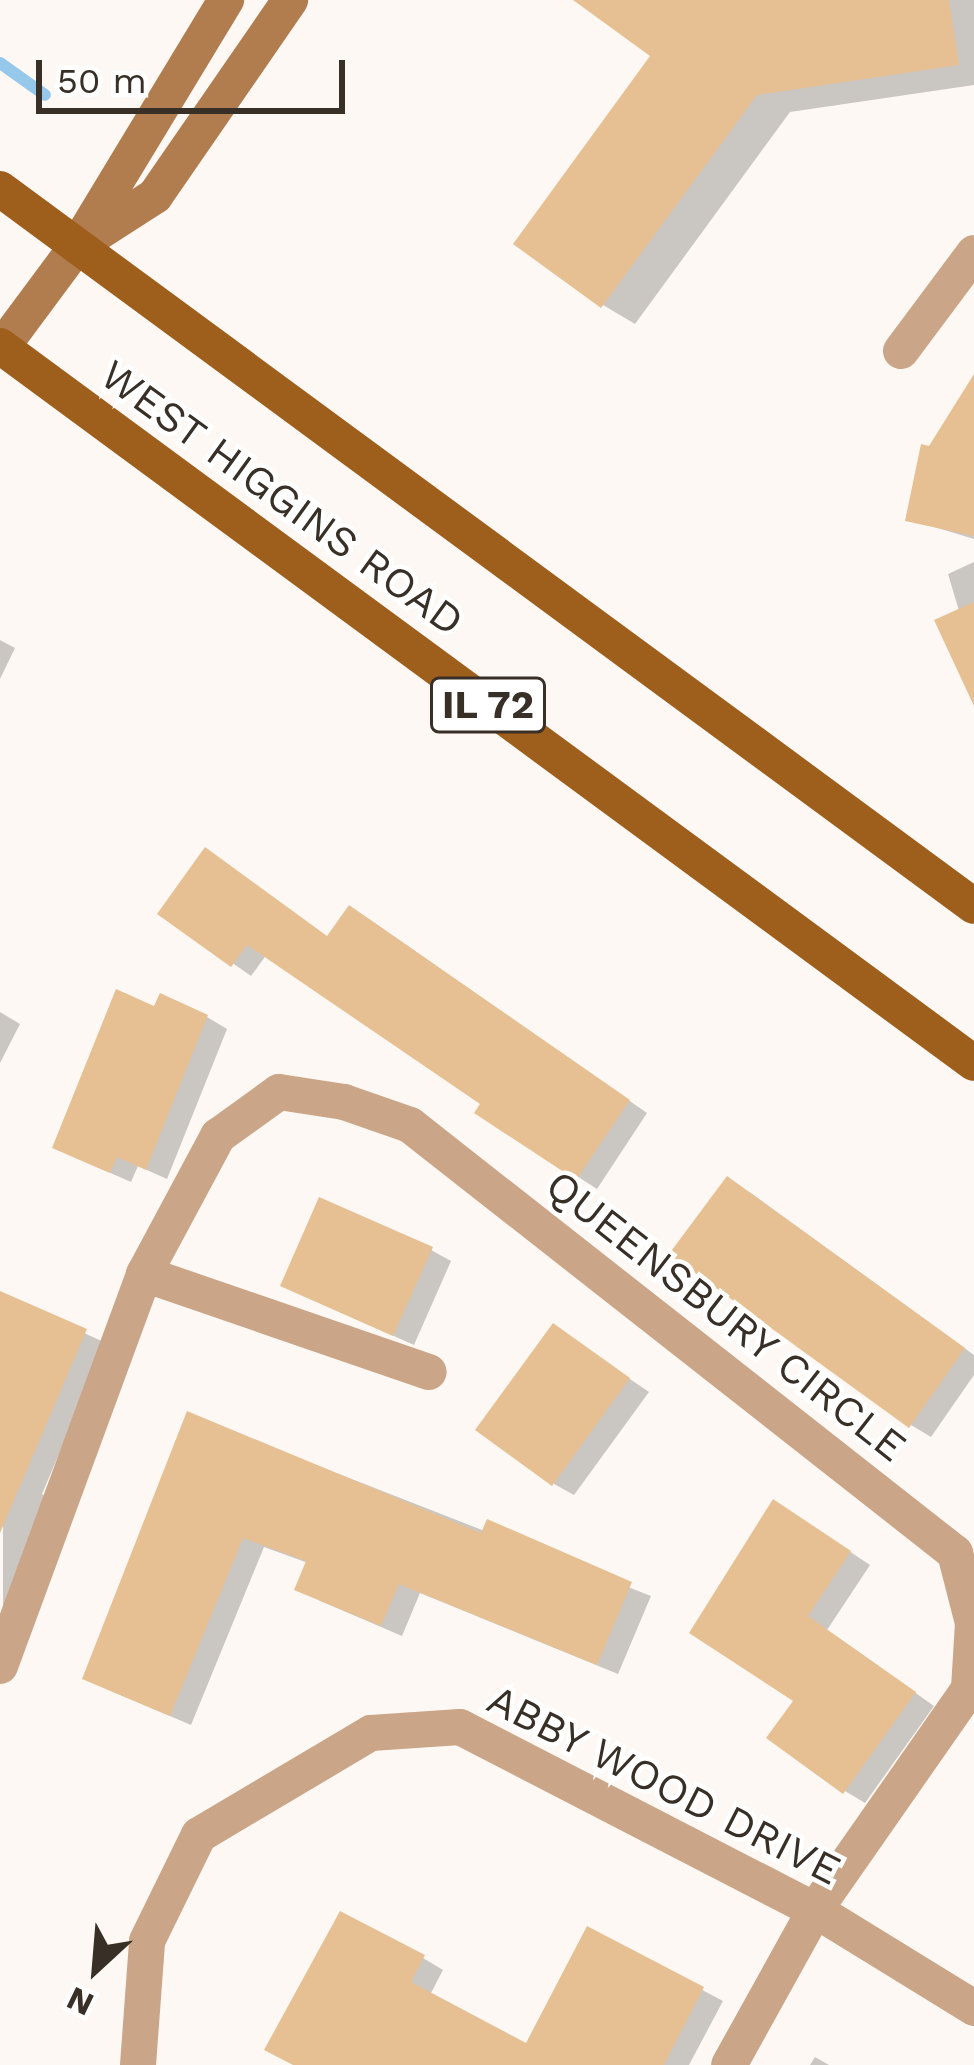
<!DOCTYPE html>
<style>
body{margin:0}
#map{position:relative;width:974px;height:2065px;overflow:hidden;background:#fdf8f3;font-family:"Work Sans",sans-serif}
div>[style]{position:absolute}
.shadow>*{inset:0;background:#0003}
.stream>*{height:12px;margin:-6px;padding:0 6px;transform-origin:6px;border-radius:6px;background:#96c8ec}
.building>*{inset:0;background:#e6c093}
.street>*{height:36px;margin:-18px;padding:0 18px;transform-origin:18px;border-radius:18px;background:#caa587}
.secondary>*{height:36px;margin:-18px;padding:0 18px;transform-origin:18px;border-radius:18px;background:#b17c4e}
.primary>*{height:36px;margin:-18px;padding:0 18px;transform-origin:18px;border-radius:18px;background:#9e5e1c}
span{translate:-50% -50%;white-space:nowrap;text-align:center;line-height:1.15;-webkit-text-stroke:9px #fff;paint-order:stroke}
.shield-label span{padding:3px 9px;background:#fff;border:3px solid;border-radius:9px;-webkit-text-stroke-width:0}
.shield-label{font-size:39px;color:#382f26;font-weight:700}
.street-label{font-size:42px;color:#382f26}
.north{position:absolute;left:36px;top:1909px;width:120px;height:120px;-webkit-text-stroke:9px #fff;paint-order:stroke;rotate:206deg;font-size:33px;font-weight:700;line-height:48px;text-align:center;color:#382f26}
.north::after{content:'';display:block;margin:auto;width:42px;height:54px;background:#382f26;clip-path:polygon(50% 0,100% 100%,50% 72%,0 100%)}
.scale{position:absolute;left:36px;top:60px;width:309px;height:54px;box-sizing:border-box;border:6px solid #382f26;border-top:0;padding-left:15px;font-size:36px;line-height:42px;white-space:nowrap;color:#382f26;-webkit-text-stroke:9px #fff;paint-order:stroke}
</style>
<div id="map">
<div class="shadow">
<div style="clip-path:polygon(578px 0,974px 0,974px 85px,790px 112px,635px 324px,603px 305px,654px 55px)"></div>
<div style="clip-path:polygon(974px 386px,974px 539px,908px 519px)"></div>
<div style="clip-path:polygon(974px 562px,974px 661px,948px 574px)"></div>
<div style="clip-path:polygon(0 640px,15px 648px,0 679px)"></div>
<div style="clip-path:polygon(161px 913px,329px 938px,369px 919px,647px 1113px,597px 1189px,478px 1112px,484px 1103px,267px 954px,251px 976px)"></div>
<div style="clip-path:polygon(156px 1010px,207px 1017px,227px 1029px,167px 1179px,138px 1166px,131px 1182px,76px 1158px)"></div>
<div style="clip-path:polygon(0 1012px,20px 1024px,0 1063px)"></div>
<div style="clip-path:polygon(748px 1191px,974px 1355px,974px 1375px,931px 1437px,911px 1425px)"></div>
<div style="clip-path:polygon(431px 1250px,451px 1261px,414px 1345px,304px 1296px)"></div>
<div style="clip-path:polygon(3px 1296px,106px 1343px,42px 1494px,52px 1500px,3px 1608px)"></div>
<div style="clip-path:polygon(554px 1327px,649px 1392px,574px 1495px,554px 1484px)"></div>
<div style="clip-path:polygon(188px 1415px,651px 1596px,618px 1674px,420px 1593px,402px 1636px,318px 1600px,308px 1563px,264px 1547px,191px 1725px,106px 1689px)"></div>
<div style="clip-path:polygon(794px 1514px,870px 1565px,827px 1630px,934px 1706px,865px 1803px,845px 1791px,797px 1700px)"></div>
<div style="clip-path:polygon(589px 1930px,723px 2001px,689px 2065px,298px 2065px,423px 1958px,443px 1970px,430px 1995px,527px 2047px)"></div>
<div style="clip-path:polygon(815px 2057px,829px 2065px,810px 2065px)"></div>
</div>
<div class="stream">
<div style="left:0;top:63px;width:55px;rotate:35.4deg"></div>
</div>
<div class="building">
<div style="clip-path:polygon(573px 0,949px 0,959px 65px,757px 95px,601px 308px,513px 244px,650px 56px)"></div>
<div style="clip-path:polygon(974px 374px,974px 536px,905px 521px,921px 444px,929px 446px)"></div>
<div style="clip-path:polygon(974px 602px,974px 706px,934px 620px)"></div>
<div style="clip-path:polygon(205px 847px,327px 936px,349px 905px,630px 1100px,576px 1180px,474px 1113px,480px 1104px,247px 945px,231px 967px,157px 914px)"></div>
<div style="clip-path:polygon(116px 989px,154px 1006px,160px 993px,208px 1015px,146px 1170px,117px 1157px,110px 1173px,52px 1148px)"></div>
<div style="clip-path:polygon(727px 1176px,965px 1348px,909px 1428px,669px 1254px)"></div>
<div style="clip-path:polygon(319px 1197px,433px 1247px,393px 1336px,280px 1286px)"></div>
<div style="clip-path:polygon(0 1291px,87px 1329px,0 1533px)"></div>
<div style="clip-path:polygon(553px 1323px,630px 1378px,552px 1486px,475px 1430px)"></div>
<div style="clip-path:polygon(187px 1411px,481px 1533px,487px 1519px,632px 1582px,597px 1665px,399px 1584px,381px 1626px,294px 1590px,306px 1561px,243px 1538px,170px 1716px,82px 1679px)"></div>
<div style="clip-path:polygon(773px 1499px,851px 1551px,808px 1616px,916px 1692px,843px 1794px,766px 1738px,793px 1701px,689px 1633px)"></div>
<div style="clip-path:polygon(340px 1911px,425px 1955px,411px 1982px,526px 2043px,587px 1926px,704px 1987px,664px 2065px,293px 2065px,264px 2050px)"></div>
</div>
<div class="street">
<div style="left:901px;top:351px;width:122px;rotate:-53.3deg"></div>
<div style="left:144px;top:1274px;width:301px;rotate:19deg"></div>
<div style="left:0;top:1666px;width:418px;rotate:-69.8deg"></div>
<div style="left:144px;top:1274px;width:157px;rotate:-61.8deg"></div>
<div style="left:218px;top:1136px;width:75px;rotate:-35.8deg"></div>
<div style="left:279px;top:1092px;width:66px;rotate:8.7deg"></div>
<div style="left:344px;top:1102px;width:70px;rotate:19.2deg"></div>
<div style="left:410px;top:1125px;width:693px;rotate:38.14deg"></div>
<div style="left:955px;top:1553px;width:72px;rotate:75.6deg"></div>
<div style="left:973px;top:1623px;width:66px;rotate:93.5deg"></div>
<div style="left:969px;top:1689px;width:269px;rotate:124.9deg"></div>
<div style="left:815px;top:1910px;width:177px;rotate:119deg"></div>
<div style="left:138px;top:2065px;width:124px;rotate:-85.8deg"></div>
<div style="left:147px;top:1941px;width:118px;rotate:-63.9deg"></div>
<div style="left:199px;top:1835px;width:200px;rotate:-30.7deg"></div>
<div style="left:371px;top:1733px;width:89px;rotate:-3.9deg"></div>
<div style="left:460px;top:1727px;width:399px;rotate:27.3deg"></div>
<div style="left:815px;top:1910px;width:187px;rotate:31.6deg"></div>
</div>
<div class="secondary">
<div style="left:85px;top:241px;width:83px;rotate:-32.7deg"></div>
<div style="left:155px;top:196px;width:238px;rotate:-55.4deg"></div>
<div style="left:2px;top:347px;width:126px;rotate:-53.4deg"></div>
<div style="left:77px;top:246px;width:288px;rotate:-58.8deg"></div>
</div>
<div class="primary">
<div style="left:0;top:189px;width:1209px;rotate:36.36deg"></div>
<div style="left:0;top:346px;width:1209px;rotate:36.36deg"></div>
</div>
<div class="shield-label">
<span style="left:488px;top:705px">IL 72</span>
</div>
<div class="street-label">
<span style="left:282px;top:498px;rotate:36deg">WEST HIGGINS ROAD</span>
<span style="left:726px;top:1316px;rotate:38deg">QUEENSBURY CIRCLE</span>
<span style="left:664px;top:1785px;rotate:27deg">ABBY WOOD DRIVE</span>
</div>
<div class="north">N</div>
<div class="scale">50 m</div>
</div>
